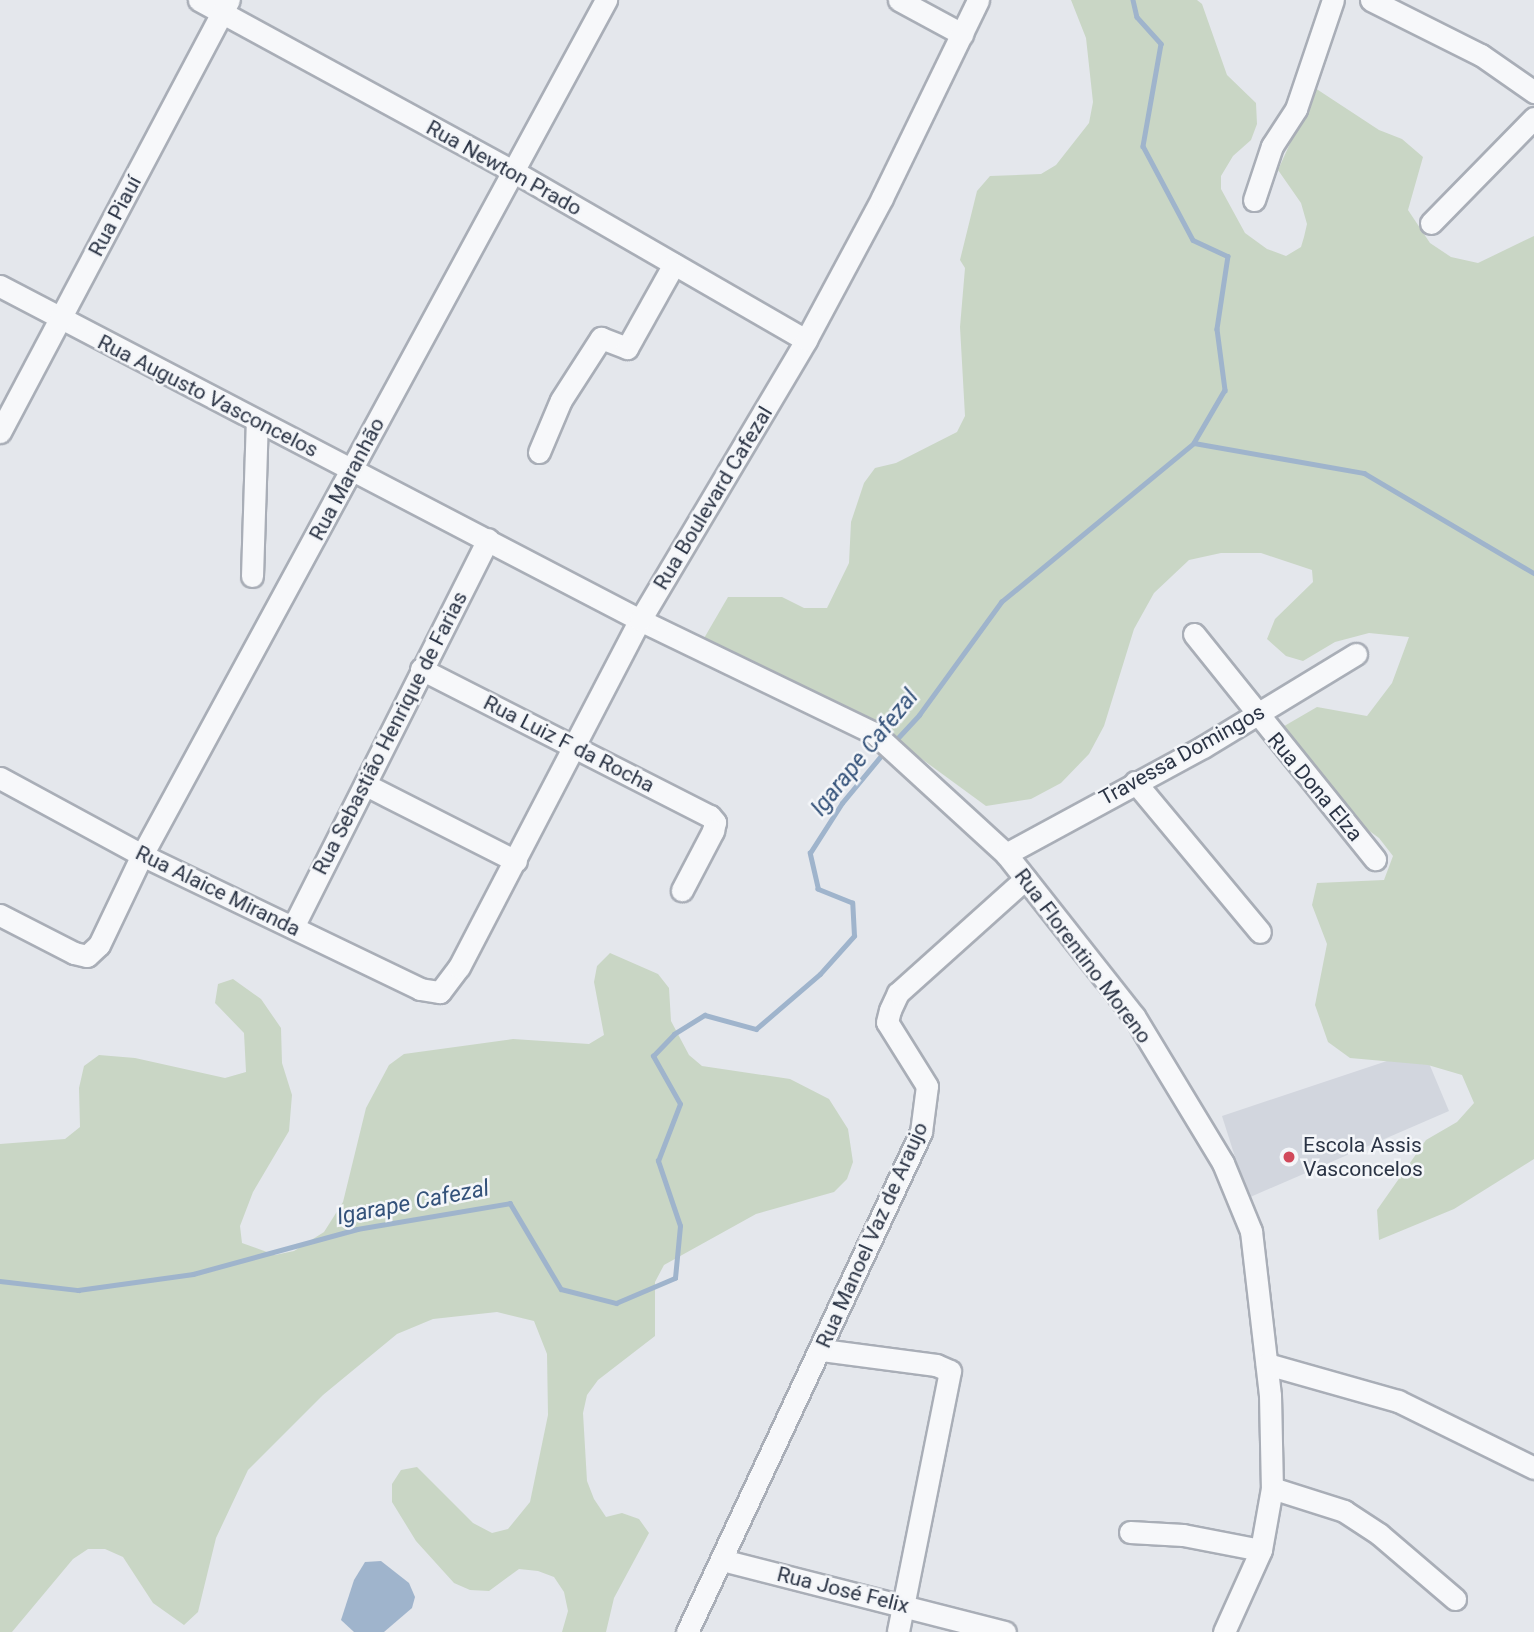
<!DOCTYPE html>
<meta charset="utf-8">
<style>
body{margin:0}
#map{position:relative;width:1534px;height:1632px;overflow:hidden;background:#e4e7ec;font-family:Roboto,sans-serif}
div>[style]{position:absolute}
.built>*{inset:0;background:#d2d6de}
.green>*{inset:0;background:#c9d6c5}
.water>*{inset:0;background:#9fb4cc}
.stream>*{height:4.5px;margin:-2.25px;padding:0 2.25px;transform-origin:2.25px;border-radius:2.25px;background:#9fb4cc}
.roads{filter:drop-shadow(2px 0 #a9aeb7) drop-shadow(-2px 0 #a9aeb7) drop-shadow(0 2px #a9aeb7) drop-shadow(0 -2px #a9aeb7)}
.minor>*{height:21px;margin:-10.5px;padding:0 10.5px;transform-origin:10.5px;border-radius:10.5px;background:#f7f8fa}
.dots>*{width:19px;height:19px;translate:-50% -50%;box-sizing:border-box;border:4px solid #f4f6f9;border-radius:50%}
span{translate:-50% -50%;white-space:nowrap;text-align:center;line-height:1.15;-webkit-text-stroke:5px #f4f6f9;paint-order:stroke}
.street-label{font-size:21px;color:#2b3445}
.poi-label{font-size:21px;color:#2b3445}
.left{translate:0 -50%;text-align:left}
.water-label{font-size:23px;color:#34527a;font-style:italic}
</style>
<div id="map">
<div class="built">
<div style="clip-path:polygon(1423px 1049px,1449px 1111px,1248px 1198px,1222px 1116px)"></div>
</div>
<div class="green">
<div style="clip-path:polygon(1071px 0,1197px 0,1202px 4px,1227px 75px,1256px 103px,1257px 124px,1251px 140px,1233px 156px,1221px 176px,1221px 189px,1245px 233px,1267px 249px,1286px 256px,1301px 247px,1304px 237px,1307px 224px,1301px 203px,1278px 170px,1315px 88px,1379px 130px,1402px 139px,1423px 157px,1408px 210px,1430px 243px,1451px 257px,1478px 263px,1534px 236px,1534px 1159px,1454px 1209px,1379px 1240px,1377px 1210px,1426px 1140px,1457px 1122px,1474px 1103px,1462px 1075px,1428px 1065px,1350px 1058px,1328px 1042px,1315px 1005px,1327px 944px,1312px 905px,1317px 883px,1384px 880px,1393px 856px,1379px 838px,1342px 811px,1274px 732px,1317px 707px,1367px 716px,1392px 683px,1409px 637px,1369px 633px,1335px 642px,1303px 661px,1286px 656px,1267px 639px,1275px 619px,1313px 582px,1312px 570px,1261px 553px,1221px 553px,1189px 560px,1154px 593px,1134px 629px,1104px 726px,1089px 754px,1061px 783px,1031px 799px,986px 806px,889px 735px,703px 640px,728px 597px,782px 597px,804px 608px,827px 608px,849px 563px,851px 522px,864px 483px,875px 468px,896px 463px,957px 432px,965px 416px,960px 327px,965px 268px,960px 260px,977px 191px,990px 176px,1041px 174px,1056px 165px,1089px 123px,1093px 102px,1086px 38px)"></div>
<div style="clip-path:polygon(610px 953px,658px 974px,669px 988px,671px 1021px,689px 1055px,702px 1066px,790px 1079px,829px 1099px,848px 1129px,853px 1162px,847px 1179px,834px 1192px,756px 1214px,664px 1265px,655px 1282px,655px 1336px,598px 1380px,587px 1395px,583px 1413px,587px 1481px,594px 1499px,606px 1517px,622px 1513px,639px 1519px,649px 1533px,614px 1598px,606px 1632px,562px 1632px,568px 1611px,564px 1592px,554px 1577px,538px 1571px,519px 1569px,489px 1591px,470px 1590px,454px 1583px,416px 1541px,392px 1502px,392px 1484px,401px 1470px,417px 1467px,473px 1523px,492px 1533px,508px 1529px,530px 1502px,548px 1415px,547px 1354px,534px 1321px,497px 1312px,433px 1319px,397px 1334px,323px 1395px,248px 1470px,216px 1538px,198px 1612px,184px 1625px,153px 1603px,123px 1557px,105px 1549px,88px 1549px,73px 1559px,12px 1632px,0 1632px,0 1144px,65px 1139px,80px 1127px,79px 1088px,84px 1066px,99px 1055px,135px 1058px,225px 1078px,246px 1072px,244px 1033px,215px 1003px,218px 984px,233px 979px,261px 999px,281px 1028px,282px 1063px,292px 1095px,289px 1131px,253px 1192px,240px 1226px,242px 1243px,275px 1255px,294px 1251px,324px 1232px,343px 1202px,366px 1108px,389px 1065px,404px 1054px,513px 1039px,589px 1044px,604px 1035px,594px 982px,597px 966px)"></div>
</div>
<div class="water">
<div style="clip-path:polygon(381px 1561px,409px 1583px,415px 1597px,412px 1608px,384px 1632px,354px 1632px,341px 1620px,354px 1580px,365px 1562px)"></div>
</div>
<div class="stream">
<div style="left:1133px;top:0;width:17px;rotate:77deg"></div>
<div style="left:1137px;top:17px;width:36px;rotate:48deg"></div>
<div style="left:1161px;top:44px;width:104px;rotate:100deg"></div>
<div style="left:1143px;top:146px;width:106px;rotate:62deg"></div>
<div style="left:1193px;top:240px;width:38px;rotate:25deg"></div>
<div style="left:1228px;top:256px;width:74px;rotate:98.6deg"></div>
<div style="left:1217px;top:329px;width:62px;rotate:82.5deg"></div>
<div style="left:1225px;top:390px;width:61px;rotate:120.3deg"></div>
<div style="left:894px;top:742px;width:37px;rotate:-47deg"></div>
<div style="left:919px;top:715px;width:140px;rotate:-54deg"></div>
<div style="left:1001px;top:602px;width:250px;rotate:-39.5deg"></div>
<div style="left:1194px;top:443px;width:173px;rotate:10deg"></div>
<div style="left:1364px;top:473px;width:197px;rotate:30.5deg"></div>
<div style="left:0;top:1281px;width:79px;rotate:6.6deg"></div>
<div style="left:78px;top:1290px;width:116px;rotate:-7.9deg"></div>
<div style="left:193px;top:1274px;width:170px;rotate:-15.3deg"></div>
<div style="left:357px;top:1229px;width:155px;rotate:-9.6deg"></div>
<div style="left:510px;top:1203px;width:100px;rotate:59.3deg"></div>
<div style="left:561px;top:1289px;width:57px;rotate:14.3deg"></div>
<div style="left:616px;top:1303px;width:64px;rotate:-23deg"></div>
<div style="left:675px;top:1278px;width:52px;rotate:-84.5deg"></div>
<div style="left:680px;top:1226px;width:69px;rotate:-108.7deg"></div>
<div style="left:658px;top:1161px;width:61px;rotate:-68.9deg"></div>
<div style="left:680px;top:1104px;width:55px;rotate:-119.4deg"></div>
<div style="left:653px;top:1056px;width:30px;rotate:-46deg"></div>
<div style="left:674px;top:1034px;width:36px;rotate:-32deg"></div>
<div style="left:705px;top:1015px;width:53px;rotate:15.4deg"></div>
<div style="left:756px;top:1029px;width:84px;rotate:-40.7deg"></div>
<div style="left:820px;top:974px;width:51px;rotate:-48.2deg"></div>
<div style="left:854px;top:936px;width:33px;rotate:-93deg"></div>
<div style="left:852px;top:903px;width:37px;rotate:-158deg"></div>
<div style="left:818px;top:889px;width:37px;rotate:-103deg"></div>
<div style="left:810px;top:853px;width:59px;rotate:-57.4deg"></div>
<div style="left:842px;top:803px;width:67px;rotate:-50.4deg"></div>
</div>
<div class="roads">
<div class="minor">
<div style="left:199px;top:0;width:358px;rotate:28.6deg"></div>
<div style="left:513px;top:171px;width:338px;rotate:30deg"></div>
<div style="left:899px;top:0;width:72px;rotate:28.4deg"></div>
<div style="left:1371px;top:0;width:123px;rotate:26.6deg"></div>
<div style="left:1481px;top:55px;width:65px;rotate:34.9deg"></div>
<div style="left:1254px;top:200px;width:57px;rotate:-71.6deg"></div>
<div style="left:1272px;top:146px;width:44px;rotate:-57deg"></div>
<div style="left:1296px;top:109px;width:115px;rotate:-71.3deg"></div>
<div style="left:1431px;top:223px;width:147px;rotate:-45.6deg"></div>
<div style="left:0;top:286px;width:722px;rotate:27.56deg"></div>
<div style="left:640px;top:620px;width:260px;rotate:25.8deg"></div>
<div style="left:874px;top:733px;width:179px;rotate:42.5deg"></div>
<div style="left:1006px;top:854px;width:206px;rotate:51.7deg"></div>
<div style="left:1134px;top:1016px;width:172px;rotate:58.8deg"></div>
<div style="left:1223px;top:1163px;width:74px;rotate:67.6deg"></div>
<div style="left:1251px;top:1231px;width:165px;rotate:83.4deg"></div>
<div style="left:1270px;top:1395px;width:93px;rotate:88.8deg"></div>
<div style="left:1272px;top:1488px;width:63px;rotate:100.1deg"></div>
<div style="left:1261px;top:1550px;width:90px;rotate:114.3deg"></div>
<div style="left:0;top:432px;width:489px;rotate:-62.1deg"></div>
<div style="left:539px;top:452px;width:56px;rotate:-67.1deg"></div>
<div style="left:561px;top:400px;width:74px;rotate:-57.2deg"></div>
<div style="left:601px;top:338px;width:28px;rotate:21deg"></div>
<div style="left:627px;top:348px;width:96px;rotate:-60.8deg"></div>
<div style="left:252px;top:576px;width:155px;rotate:-88.2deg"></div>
<div style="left:1194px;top:634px;width:289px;rotate:51.2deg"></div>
<div style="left:421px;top:669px;width:324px;rotate:27deg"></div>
<div style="left:710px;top:816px;width:8px;rotate:50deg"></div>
<div style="left:715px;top:822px;width:9px;rotate:103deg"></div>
<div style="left:713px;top:831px;width:67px;rotate:117.7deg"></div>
<div style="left:0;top:778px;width:162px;rotate:28.5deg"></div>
<div style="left:142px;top:855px;width:309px;rotate:25.7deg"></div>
<div style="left:420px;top:989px;width:20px;rotate:9deg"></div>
<div style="left:440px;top:992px;width:31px;rotate:-53deg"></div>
<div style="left:459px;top:967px;width:391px;rotate:-62.5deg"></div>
<div style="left:640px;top:620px;width:326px;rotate:-59.3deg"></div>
<div style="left:806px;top:340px;width:161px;rotate:-61.8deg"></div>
<div style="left:882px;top:198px;width:220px;rotate:-64.1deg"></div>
<div style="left:1135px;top:782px;width:195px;rotate:50.2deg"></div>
<div style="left:366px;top:785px;width:168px;rotate:26.9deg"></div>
<div style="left:1006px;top:854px;width:224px;rotate:-28.5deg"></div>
<div style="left:1203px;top:747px;width:179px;rotate:-31.3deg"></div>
<div style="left:0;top:915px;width:83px;rotate:27.2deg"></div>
<div style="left:74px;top:953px;width:13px;rotate:13deg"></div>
<div style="left:87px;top:956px;width:16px;rotate:-43deg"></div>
<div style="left:99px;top:945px;width:100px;rotate:-64.5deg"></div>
<div style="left:142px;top:855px;width:973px;rotate:-61.51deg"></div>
<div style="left:293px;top:927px;width:434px;rotate:-63.3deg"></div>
<div style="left:822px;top:1350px;width:115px;rotate:7.5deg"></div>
<div style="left:936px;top:1365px;width:15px;rotate:23deg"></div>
<div style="left:950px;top:1371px;width:266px;rotate:101.3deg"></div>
<div style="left:1267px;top:1364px;width:136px;rotate:15.8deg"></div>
<div style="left:1398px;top:1401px;width:152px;rotate:26.2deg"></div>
<div style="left:1272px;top:1488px;width:76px;rotate:17.7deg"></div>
<div style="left:1344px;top:1511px;width:42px;rotate:33.3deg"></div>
<div style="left:1379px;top:1534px;width:100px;rotate:40.5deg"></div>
<div style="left:1130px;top:1532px;width:53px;rotate:3.2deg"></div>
<div style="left:1183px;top:1535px;width:79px;rotate:10.9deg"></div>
<div style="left:722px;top:1560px;width:292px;rotate:14.3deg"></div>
<div style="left:687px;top:1632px;width:552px;rotate:-64.92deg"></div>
<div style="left:921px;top:1132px;width:46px;rotate:-82.6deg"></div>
<div style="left:927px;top:1086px;width:75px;rotate:-122deg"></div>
<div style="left:887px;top:1022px;width:12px;rotate:-76deg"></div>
<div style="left:890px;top:1010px;width:19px;rotate:-65deg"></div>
<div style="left:898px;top:993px;width:171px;rotate:-41.9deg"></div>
</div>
</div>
<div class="dots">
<div style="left:1289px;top:1157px;background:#d1495b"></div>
</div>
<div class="street-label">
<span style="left:504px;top:168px;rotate:29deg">Rua Newton Prado</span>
<span style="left:115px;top:216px;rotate:-62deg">Rua Piauí</span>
<span style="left:208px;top:396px;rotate:27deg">Rua Augusto Vasconcelos</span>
<span style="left:347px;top:479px;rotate:-62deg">Rua Maranhão</span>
<span style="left:713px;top:498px;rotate:-59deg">Rua Boulevard Cafezal</span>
<span style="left:390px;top:733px;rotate:-63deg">Rua Sebastião Henrique de Farias</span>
<span style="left:569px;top:744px;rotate:27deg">Rua Luiz F da Rocha</span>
<span style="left:1182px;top:755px;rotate:-29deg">Travessa Domingos</span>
<span style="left:1315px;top:787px;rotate:50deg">Rua Dona Elza</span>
<span style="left:218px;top:891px;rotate:26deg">Rua Alaice Miranda</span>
<span style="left:1083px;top:956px;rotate:53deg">Rua Florentino Moreno</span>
<span style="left:872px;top:1235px;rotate:-66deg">Rua Manoel Vaz de Araujo</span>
<span style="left:843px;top:1590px;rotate:14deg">Rua José Felix</span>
</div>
<div class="poi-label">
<span class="left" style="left:1303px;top:1157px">Escola Assis<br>Vasconcelos</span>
</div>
<div class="water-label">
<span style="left:865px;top:753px;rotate:-51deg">Igarape Cafezal</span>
<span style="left:413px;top:1203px;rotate:-11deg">Igarape Cafezal</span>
</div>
</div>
